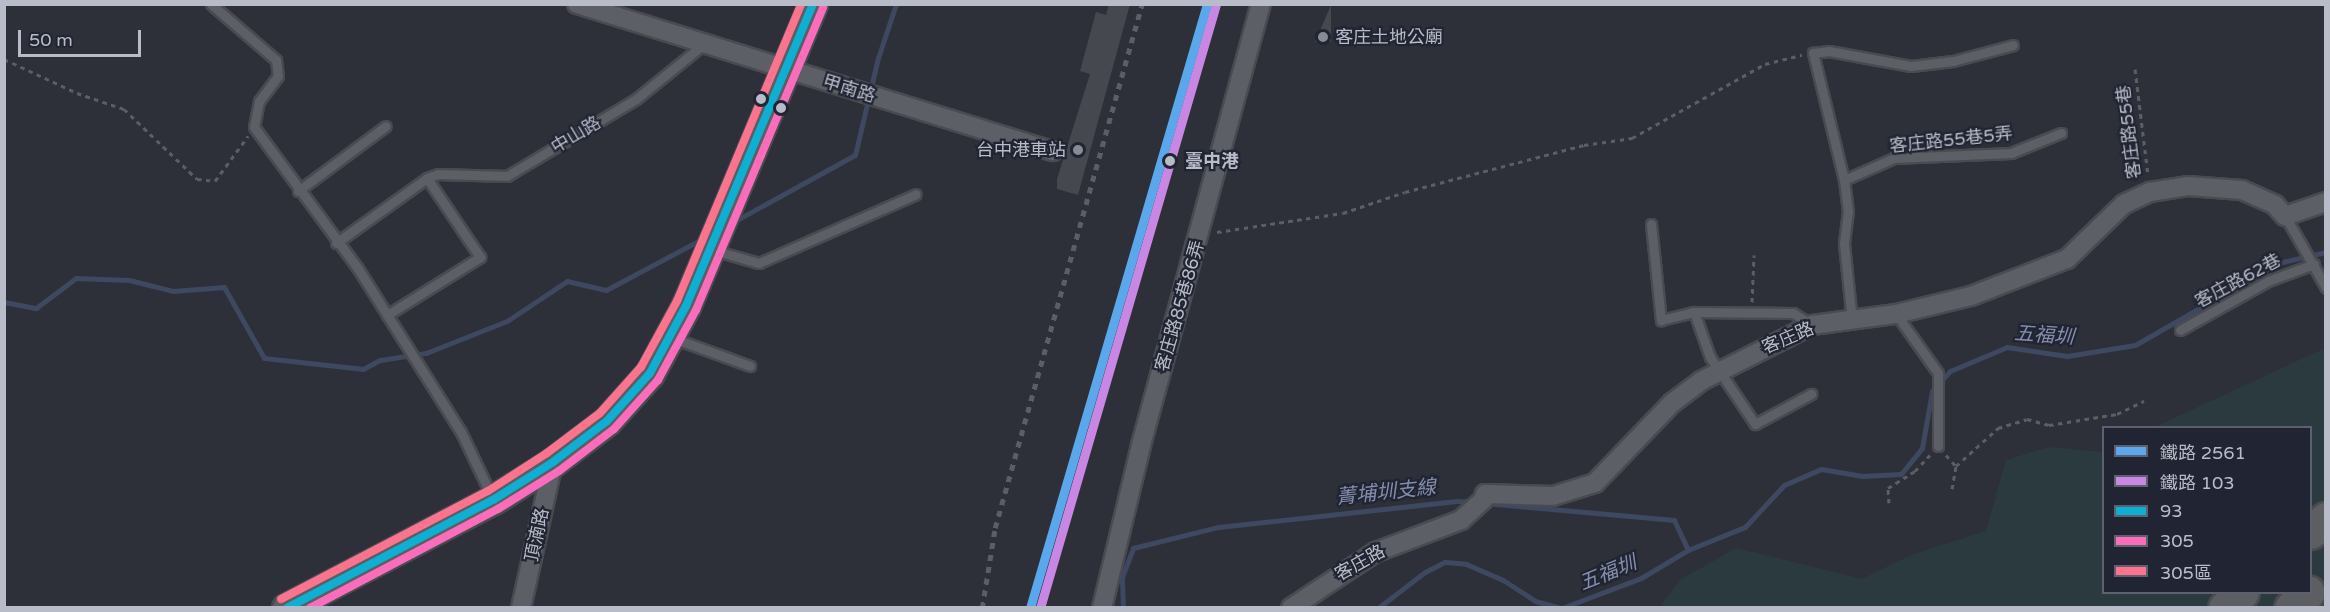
<!DOCTYPE html>
<meta charset="utf-8">
<style>
body{margin:0}
#map{position:relative;width:2330px;height:612px;overflow:hidden;background:#2d3038;font-family:"Varela Round","Noto Sans TC",sans-serif}
div>[style]{position:absolute}
.green>*{inset:0;background:#2b3a3e}
.stream>*{height:5px;margin:-2.5px;padding:0 2.5px;transform-origin:2.5px;border-radius:2.5px;background:#3e4860}
.building>*{inset:0;background:#45484f}
.path>*{height:3px;margin-top:-1.5px;transform-origin:0;background:repeating-linear-gradient(90deg,#5b5e64 0 4.5px,transparent 0 9px)}
.roads{filter:drop-shadow(2px 0 #494b51) drop-shadow(-2px 0 #494b51) drop-shadow(0 2px #494b51) drop-shadow(0 -2px #494b51)}
.lane>*{height:9px;margin:-4.5px;padding:0 4.5px;transform-origin:4.5px;border-radius:4.5px;background:#5d5f66}
.street>*{height:18px;margin:-9px;padding:0 9px;transform-origin:9px;border-radius:9px;background:#5d5f66}
.secondary>*{height:27px;margin:-13.5px;padding:0 13.5px;transform-origin:13.5px;border-radius:13.5px;background:#5b5e65}
.highway>*{height:33px;margin:-16.5px;padding:0 16.5px;transform-origin:16.5px;border-radius:16.5px;background:#5c5e61}
.rail>*{height:4.5px;margin-top:-2.25px;transform-origin:0;background:repeating-linear-gradient(90deg,#5b5e64 0 6px,transparent 0 12px)}
.bus-1>*{height:8px;margin:-4px;padding:0 4px;transform-origin:4px;border-radius:4px;background:#0dafd3}
.bus-2>*{height:8px;margin:-4px;padding:0 4px;transform-origin:4px;border-radius:4px;background:#fb6dba}
.bus-3>*{height:8px;margin:-4px;padding:0 4px;transform-origin:4px;border-radius:4px;background:#fc738d}
.rail-1>*{height:9px;margin:-4.5px;padding:0 4.5px;transform-origin:4.5px;border-radius:4.5px;background:#5aa8eb}
.rail-2>*{height:9px;margin:-4.5px;padding:0 4.5px;transform-origin:4.5px;border-radius:4.5px;background:#c787e3}
.dots>*{width:16px;height:16px;translate:-50% -50%;box-sizing:border-box;border:3px solid #212533;border-radius:50%}
span{translate:-50% -50%;white-space:nowrap;text-align:center;line-height:1.15;-webkit-text-stroke:4.5px #212533;paint-order:stroke}
.poi-label{font-size:18px;color:#b8bcc8}
.left{translate:0 -50%;text-align:left}
.right{translate:-100% -50%;text-align:right}
.street-label{font-size:18px;color:#b8bcc8}
.stop-label{font-size:18px;color:#b8bcc8;font-weight:700}
.water-label{font-size:20px;color:#848eac;font-style:italic}
.frame{position:absolute;inset:0;border:6px solid #b8bcc8;pointer-events:none}
.legend{position:absolute;left:2102px;top:426px;width:210px;height:168px;box-sizing:border-box;background:#212533;border:2px solid #5d616f;margin:0;padding:8px 10px;list-style:none;font-size:18px;color:#b8bcc8}
.legend li{display:flex;align-items:center;gap:12px;height:30px}
.legend b{width:30px;border:2px solid #5d616f}
.scale{position:absolute;left:18px;top:30px;width:123px;height:27px;box-sizing:border-box;border:3px solid #b8bcc8;border-top:0;padding-left:8px;font-size:18px;line-height:21px;white-space:nowrap;color:#b8bcc8;-webkit-text-stroke:4px #212533;paint-order:stroke}
</style>
<div id="map">
<div class="green">
<div style="clip-path:polygon(2325px 348px,2325px 607px,1659px 608px,1680px 580px,1736px 548px,1862px 579px,1911px 555px,1986px 531px,2006px 460px,2049px 447px,2103px 452px,2104px 592px,2310px 592px,2310px 428px,2155px 427px)"></div>
</div>
<div class="stream">
<div style="left:733px;top:222px;width:139px;rotate:-28.8deg"></div>
<div style="left:855px;top:155px;width:100px;rotate:-76.7deg"></div>
<div style="left:878px;top:58px;width:57px;rotate:-71.6deg"></div>
<div style="left:4px;top:302px;width:33px;rotate:11deg"></div>
<div style="left:36px;top:308px;width:50px;rotate:-36.9deg"></div>
<div style="left:76px;top:278px;width:53px;rotate:2.2deg"></div>
<div style="left:129px;top:280px;width:45px;rotate:14deg"></div>
<div style="left:173px;top:291px;width:51px;rotate:-4.5deg"></div>
<div style="left:224px;top:287px;width:81px;rotate:60.6deg"></div>
<div style="left:264px;top:358px;width:100px;rotate:6.3deg"></div>
<div style="left:363px;top:369px;width:19px;rotate:-28deg"></div>
<div style="left:380px;top:360px;width:47px;rotate:-8.7deg"></div>
<div style="left:426px;top:353px;width:87px;rotate:-21.6deg"></div>
<div style="left:507px;top:321px;width:72px;rotate:-33.7deg"></div>
<div style="left:567px;top:281px;width:40px;rotate:13deg"></div>
<div style="left:606px;top:290px;width:111px;rotate:-28deg"></div>
<div style="left:1484px;top:503px;width:191px;rotate:5.1deg"></div>
<div style="left:1674px;top:520px;width:33px;rotate:65deg"></div>
<div style="left:1123px;top:608px;width:31px;rotate:-92deg"></div>
<div style="left:1122px;top:577px;width:31px;rotate:-69deg"></div>
<div style="left:1133px;top:548px;width:88px;rotate:-13.9deg"></div>
<div style="left:1218px;top:527px;width:240px;rotate:-6.2deg"></div>
<div style="left:1457px;top:501px;width:18px;rotate:3deg"></div>
<div style="left:1378px;top:608px;width:59px;rotate:-37.5deg"></div>
<div style="left:1425px;top:572px;width:22px;rotate:-27deg"></div>
<div style="left:1445px;top:562px;width:21px;rotate:5deg"></div>
<div style="left:1466px;top:564px;width:40px;rotate:23.4deg"></div>
<div style="left:1503px;top:580px;width:38px;rotate:33deg"></div>
<div style="left:1535px;top:601px;width:27px;rotate:15deg"></div>
<div style="left:1562px;top:608px;width:85px;rotate:-20.8deg"></div>
<div style="left:1641px;top:578px;width:55px;rotate:-30.8deg"></div>
<div style="left:1688px;top:550px;width:61px;rotate:-22deg"></div>
<div style="left:1745px;top:527px;width:57px;rotate:-47.1deg"></div>
<div style="left:1784px;top:485px;width:40px;rotate:-23.4deg"></div>
<div style="left:1821px;top:469px;width:42px;rotate:9.7deg"></div>
<div style="left:1862px;top:476px;width:39px;rotate:-3deg"></div>
<div style="left:1901px;top:474px;width:33px;rotate:-51deg"></div>
<div style="left:1922px;top:448px;width:58px;rotate:-80deg"></div>
<div style="left:1932px;top:391px;width:27px;rotate:-48deg"></div>
<div style="left:1950px;top:371px;width:62px;rotate:-22.8deg"></div>
<div style="left:2007px;top:347px;width:61px;rotate:8.5deg"></div>
<div style="left:2067px;top:356px;width:69px;rotate:-9.2deg"></div>
<div style="left:2135px;top:345px;width:165px;rotate:-29.8deg"></div>
<div style="left:2278px;top:263px;width:49px;rotate:-12.9deg"></div>
</div>
<div class="building">
<div style="clip-path:polygon(1109px 4px,1130px 4px,1078px 195px,1057px 189px,1057px 179px,1090px 74px,1080px 71px,1096px 12px,1106px 15px)"></div>
<div style="clip-path:polygon(1331px 5px,1331px 42px,1315px 42px)"></div>
</div>
<div class="path">
<div style="left:4px;top:59px;width:81px;rotate:25deg"></div>
<div style="left:77px;top:93px;width:50px;rotate:18.8deg"></div>
<div style="left:124px;top:109px;width:101px;rotate:43.8deg"></div>
<div style="left:197px;top:179px;width:18px;rotate:6deg"></div>
<div style="left:215px;top:181px;width:56px;rotate:-53.7deg"></div>
<div style="left:2135px;top:69px;width:107px;rotate:83deg"></div>
<div style="left:1217px;top:232px;width:127px;rotate:-8.6deg"></div>
<div style="left:1343px;top:213px;width:65px;rotate:-18.7deg"></div>
<div style="left:1405px;top:192px;width:185px;rotate:-14.7deg"></div>
<div style="left:1584px;top:145px;width:49px;rotate:-8.3deg"></div>
<div style="left:1632px;top:138px;width:152px;rotate:-29.1deg"></div>
<div style="left:1765px;top:64px;width:38px;rotate:-14deg"></div>
<div style="left:1752px;top:302px;width:47px;rotate:-87.6deg"></div>
<div style="left:1946px;top:455px;width:15px;rotate:48deg"></div>
<div style="left:1956px;top:466px;width:57px;rotate:-42.1deg"></div>
<div style="left:1998px;top:428px;width:30px;rotate:-17deg"></div>
<div style="left:2027px;top:419px;width:23px;rotate:15deg"></div>
<div style="left:2049px;top:425px;width:69px;rotate:-9.2deg"></div>
<div style="left:2117px;top:414px;width:30px;rotate:-26deg"></div>
<div style="left:1952px;top:489px;width:23px;rotate:-80deg"></div>
<div style="left:1889px;top:503px;width:15px;rotate:-94deg"></div>
<div style="left:1888px;top:488px;width:32px;rotate:-32deg"></div>
<div style="left:1915px;top:471px;width:22px;rotate:-47deg"></div>
</div>
<div class="roads">
<div class="lane">
<div style="left:211px;top:4px;width:86px;rotate:40.7deg"></div>
<div style="left:276px;top:60px;width:16px;rotate:83deg"></div>
<div style="left:278px;top:76px;width:31px;rotate:127deg"></div>
<div style="left:259px;top:101px;width:26px;rotate:101deg"></div>
<div style="left:254px;top:127px;width:174px;rotate:53.7deg"></div>
<div style="left:357px;top:267px;width:195px;rotate:57.8deg"></div>
<div style="left:461px;top:432px;width:72px;rotate:64.5deg"></div>
<div style="left:1844px;top:180px;width:55px;rotate:-23.7deg"></div>
<div style="left:1894px;top:158px;width:117px;rotate:-2.4deg"></div>
<div style="left:2011px;top:153px;width:54px;rotate:-21.8deg"></div>
<div style="left:298px;top:191px;width:109px;rotate:-36.5deg"></div>
<div style="left:2285px;top:216px;width:83px;rotate:60.3deg"></div>
<div style="left:1651px;top:224px;width:97px;rotate:84.1deg"></div>
<div style="left:1661px;top:320px;width:34px;rotate:-14deg"></div>
<div style="left:1694px;top:312px;width:48px;rotate:70.4deg"></div>
<div style="left:1710px;top:357px;width:81px;rotate:56.1deg"></div>
<div style="left:1755px;top:424px;width:64px;rotate:-28.2deg"></div>
<div style="left:336px;top:243px;width:112px;rotate:-35.5deg"></div>
<div style="left:427px;top:178px;width:12px;rotate:-20deg"></div>
<div style="left:438px;top:174px;width:69px;rotate:1.7deg"></div>
<div style="left:507px;top:176px;width:150px;rotate:-30.8deg"></div>
<div style="left:636px;top:99px;width:87px;rotate:-39deg"></div>
<div style="left:713px;top:250px;width:48px;rotate:15.8deg"></div>
<div style="left:759px;top:263px;width:171px;rotate:-23.7deg"></div>
<div style="left:1694px;top:312px;width:99px;rotate:0.6deg"></div>
<div style="left:1793px;top:313px;width:22px;rotate:32deg"></div>
<div style="left:1896px;top:314px;width:72px;rotate:54.6deg"></div>
<div style="left:1938px;top:373px;width:73px;rotate:90deg"></div>
<div style="left:387px;top:315px;width:110px;rotate:-31.9deg"></div>
<div style="left:480px;top:257px;width:95px;rotate:-123.9deg"></div>
<div style="left:1852px;top:321px;width:78px;rotate:-95.9deg"></div>
<div style="left:1844px;top:243px;width:31px;rotate:-83deg"></div>
<div style="left:1848px;top:212px;width:32px;rotate:-97deg"></div>
<div style="left:1844px;top:180px;width:131px;rotate:-103.7deg"></div>
<div style="left:1813px;top:53px;width:16px;rotate:-7deg"></div>
<div style="left:1829px;top:51px;width:83px;rotate:10.4deg"></div>
<div style="left:1911px;top:66px;width:42px;rotate:-6.8deg"></div>
<div style="left:1953px;top:61px;width:62px;rotate:-14.9deg"></div>
<div style="left:2180px;top:330px;width:101px;rotate:-29.1deg"></div>
<div style="left:2268px;top:281px;width:49px;rotate:-20.3deg"></div>
<div style="left:673px;top:338px;width:82px;rotate:20deg"></div>
</div>
<div class="street">
<div style="left:577px;top:4px;width:498px;rotate:17.2deg"></div>
<div style="left:521px;top:608px;width:149px;rotate:-77.6deg"></div>
<div style="left:1102px;top:608px;width:168px;rotate:-76.5deg"></div>
<div style="left:1141px;top:445px;width:457px;rotate:-74.8deg"></div>
<div style="left:1291px;top:608px;width:102px;rotate:-33.4deg"></div>
<div style="left:1376px;top:552px;width:91px;rotate:-20.6deg"></div>
<div style="left:1461px;top:520px;width:30px;rotate:-42deg"></div>
<div style="left:1483px;top:500px;width:6px;rotate:-72deg"></div>
<div style="left:1485px;top:494px;width:68px;rotate:1.7deg"></div>
<div style="left:1553px;top:496px;width:44px;rotate:-17.2deg"></div>
<div style="left:1595px;top:483px;width:111px;rotate:-46.1deg"></div>
<div style="left:1672px;top:403px;width:36px;rotate:-37deg"></div>
<div style="left:1701px;top:381px;width:124px;rotate:-26.8deg"></div>
<div style="left:1812px;top:325px;width:85px;rotate:-7.5deg"></div>
<div style="left:1896px;top:314px;width:77px;rotate:-13.5deg"></div>
<div style="left:1971px;top:296px;width:103px;rotate:-21.1deg"></div>
<div style="left:2067px;top:259px;width:79px;rotate:-44deg"></div>
<div style="left:2124px;top:204px;width:29px;rotate:-25deg"></div>
<div style="left:2150px;top:192px;width:38px;rotate:-9deg"></div>
<div style="left:2188px;top:186px;width:54px;rotate:4.2deg"></div>
<div style="left:2242px;top:190px;width:36px;rotate:24deg"></div>
<div style="left:2275px;top:205px;width:15px;rotate:48deg"></div>
<div style="left:2285px;top:216px;width:43px;rotate:-18.9deg"></div>
</div>
<div class="secondary">
<div style="left:286px;top:608px;width:233px;rotate:-27.6deg"></div>
<div style="left:493px;top:500px;width:71px;rotate:-32.3deg"></div>
<div style="left:553px;top:462px;width:68px;rotate:-37.2deg"></div>
<div style="left:607px;top:421px;width:64px;rotate:-48.1deg"></div>
<div style="left:650px;top:373px;width:76px;rotate:-61.8deg"></div>
<div style="left:686px;top:306px;width:328px;rotate:-67.2deg"></div>
</div>
<div class="highway">
<div style="left:2310px;top:532px;width:21px;rotate:-39deg"></div>
<div style="left:2225px;top:608px;width:23px;rotate:-43deg"></div>
<div style="left:2291px;top:608px;width:23px;rotate:-43deg"></div>
</div>
</div>
<div class="rail">
<div style="left:982px;top:608px;width:81px;rotate:-80.8deg"></div>
<div style="left:995px;top:528px;width:544px;rotate:-74.33deg"></div>
</div>
<div class="bus-1">
<div style="left:287px;top:608px;width:233px;rotate:-27.7deg"></div>
<div style="left:493px;top:500px;width:71px;rotate:-32.3deg"></div>
<div style="left:553px;top:462px;width:68px;rotate:-37.2deg"></div>
<div style="left:607px;top:421px;width:64px;rotate:-48.1deg"></div>
<div style="left:650px;top:373px;width:76px;rotate:-61.8deg"></div>
<div style="left:686px;top:306px;width:328px;rotate:-67.2deg"></div>
</div>
<div class="bus-2">
<div style="left:310px;top:608px;width:212px;rotate:-27.8deg"></div>
<div style="left:498px;top:509px;width:72px;rotate:-31.9deg"></div>
<div style="left:559px;top:471px;width:69px;rotate:-37.4deg"></div>
<div style="left:614px;top:429px;width:66px;rotate:-48.1deg"></div>
<div style="left:658px;top:380px;width:80px;rotate:-61.5deg"></div>
<div style="left:696px;top:310px;width:328px;rotate:-67.2deg"></div>
</div>
<div class="bus-3">
<div style="left:281px;top:599px;width:233px;rotate:-27.6deg"></div>
<div style="left:488px;top:491px;width:70px;rotate:-32.8deg"></div>
<div style="left:547px;top:453px;width:66px;rotate:-37deg"></div>
<div style="left:600px;top:413px;width:62px;rotate:-48.3deg"></div>
<div style="left:641px;top:367px;width:75px;rotate:-61.4deg"></div>
<div style="left:677px;top:301px;width:322px;rotate:-67.3deg"></div>
</div>
<div class="rail-1">
<div style="left:1030px;top:608px;width:629px;rotate:-73.67deg"></div>
</div>
<div class="rail-2">
<div style="left:1040px;top:608px;width:629px;rotate:-73.75deg"></div>
</div>
<div class="dots">
<div style="left:1323px;top:37px;background:#878b96"></div>
<div style="left:761px;top:99px;background:#b8bcc8"></div>
<div style="left:781px;top:108px;background:#b8bcc8"></div>
<div style="left:1078px;top:150px;background:#878b96"></div>
<div style="left:1170px;top:161px;background:#b8bcc8"></div>
</div>
<div class="poi-label">
<span class="left" style="left:1335px;top:37px">客庄土地公廟</span>
<span class="right" style="left:1066px;top:150px">台中港車站</span>
</div>
<div class="street-label">
<span style="left:849px;top:89px;rotate:17deg">甲南路</span>
<span style="left:2129px;top:132px;rotate:-97deg">客庄路55巷</span>
<span style="left:576px;top:135px;rotate:-31deg">中山路</span>
<span style="left:1951px;top:140px;rotate:-6deg">客庄路55巷5弄</span>
<span style="left:2238px;top:281px;rotate:-28deg">客庄路62巷</span>
<span style="left:1180px;top:306px;rotate:-74deg">客庄路85巷86弄</span>
<span style="left:1788px;top:338px;rotate:-23deg">客庄路</span>
<span style="left:537px;top:535px;rotate:-78deg">頂湳路</span>
<span style="left:1360px;top:563px;rotate:-29deg">客庄路</span>
</div>
<div class="stop-label">
<span class="left" style="left:1185px;top:161px">臺中港</span>
</div>
<div class="water-label">
<span style="left:2044px;top:336px;rotate:4deg">五福圳</span>
<span style="left:1386px;top:493px;rotate:-6deg">菁埔圳支線</span>
<span style="left:1608px;top:574px;rotate:-22deg">五福圳</span>
</div>
<div class="frame"></div>
<ul class="legend">
<li><b style="height:8px;background:#5aa8eb"></b>鐵路 2561</li>
<li><b style="height:8px;background:#c787e3"></b>鐵路 103</li>
<li><b style="height:8px;background:#0dafd3"></b>93</li>
<li><b style="height:8px;background:#fb6dba"></b>305</li>
<li><b style="height:8px;background:#fc738d"></b>305區</li>
</ul>
<div class="scale">50 m</div>
</div>
